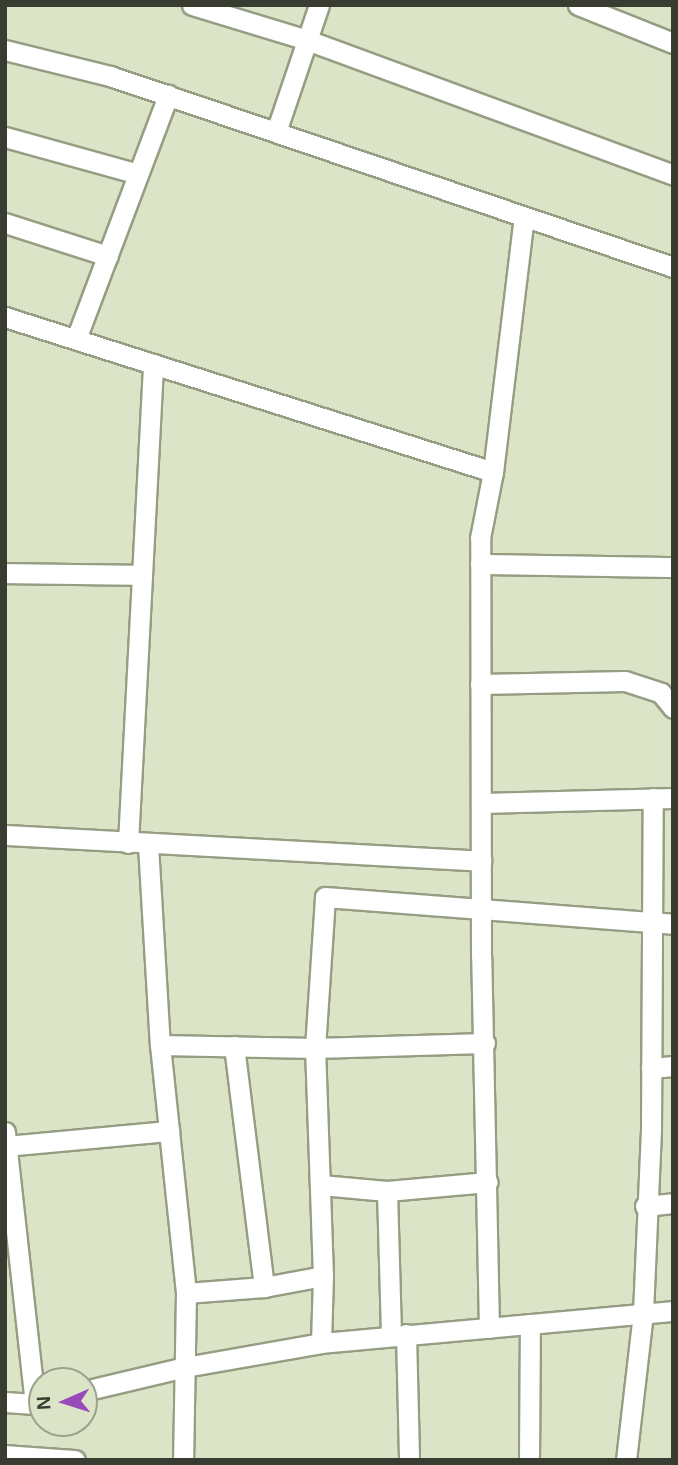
<!DOCTYPE html>
<style>
body{margin:0}
#map{position:relative;width:678px;height:1465px;overflow:hidden;background:#dce4c8;font-family:Helvetica,sans-serif}
div>[style]{position:absolute}
.roads{filter:drop-shadow(2px 0 #959d82) drop-shadow(-2px 0 #959d82) drop-shadow(0 2px #959d82) drop-shadow(0 -2px #959d82)}
.minor>*{height:19px;margin:-9.5px;padding:0 9.5px;transform-origin:9.5px;border-radius:9.5px;background:#fff}
span{translate:-50% -50%;white-space:nowrap;text-align:center;line-height:1.15;-webkit-text-stroke:6px #dce4c8;paint-order:stroke}
.frame{position:absolute;inset:0;border:7px solid #393d31;pointer-events:none}
.north{position:absolute;left:28px;top:1367px;width:70px;height:70px;box-sizing:border-box;background:#dce4c8;border:2px solid #9ba18c;border-radius:50%;rotate:267deg;font-size:19px;font-weight:700;line-height:28px;text-align:center;color:#393d31}
.north::after{content:'';display:block;margin:auto;width:24px;height:32px;background:#984abb;clip-path:polygon(50% 0,100% 100%,50% 72%,0 100%)}
</style>
<div id="map">
<div class="roads">
<div class="minor">
<div style="left:192px;top:5px;width:120px;rotate:16.9deg"></div>
<div style="left:307px;top:40px;width:390px;rotate:20.2deg"></div>
<div style="left:578px;top:5px;width:102px;rotate:21.8deg"></div>
<div style="left:5px;top:50px;width:108px;rotate:13.9deg"></div>
<div style="left:110px;top:76px;width:595px;rotate:18.74deg"></div>
<div style="left:276px;top:132px;width:134px;rotate:-71.3deg"></div>
<div style="left:5px;top:137px;width:138px;rotate:15.5deg"></div>
<div style="left:5px;top:223px;width:108px;rotate:17.8deg"></div>
<div style="left:5px;top:317px;width:512px;rotate:17.62deg"></div>
<div style="left:76px;top:339px;width:261px;rotate:-69.3deg"></div>
<div style="left:480px;top:564px;width:193px;rotate:0.9deg"></div>
<div style="left:5px;top:573px;width:137px;rotate:0.8deg"></div>
<div style="left:480px;top:684px;width:145px;rotate:-1.2deg"></div>
<div style="left:625px;top:681px;width:38px;rotate:18deg"></div>
<div style="left:661px;top:693px;width:19px;rotate:51deg"></div>
<div style="left:481px;top:803px;width:192px;rotate:-1.5deg"></div>
<div style="left:5px;top:835px;width:477px;rotate:3.1deg"></div>
<div style="left:128px;top:843px;width:480px;rotate:-87deg"></div>
<div style="left:148px;top:845px;width:200px;rotate:86.6deg"></div>
<div style="left:160px;top:1045px;width:249px;rotate:84deg"></div>
<div style="left:186px;top:1293px;width:167px;rotate:91deg"></div>
<div style="left:160px;top:1045px;width:155px;rotate:1.1deg"></div>
<div style="left:315px;top:1048px;width:170px;rotate:-1.7deg"></div>
<div style="left:234px;top:1046px;width:243px;rotate:82.9deg"></div>
<div style="left:651px;top:1068px;width:22px;rotate:-5deg"></div>
<div style="left:5px;top:1132px;width:274px;rotate:83.7deg"></div>
<div style="left:35px;top:1404px;width:30px;rotate:-176deg"></div>
<div style="left:6px;top:1146px;width:164px;rotate:-5.3deg"></div>
<div style="left:321px;top:1185px;width:66px;rotate:5.2deg"></div>
<div style="left:387px;top:1191px;width:101px;rotate:-5.1deg"></div>
<div style="left:387px;top:1191px;width:144px;rotate:88.4deg"></div>
<div style="left:645px;top:1206px;width:28px;rotate:-6deg"></div>
<div style="left:186px;top:1293px;width:78px;rotate:-4.4deg"></div>
<div style="left:264px;top:1287px;width:60px;rotate:-10.6deg"></div>
<div style="left:489px;top:1328px;width:372px;rotate:-91.2deg"></div>
<div style="left:481px;top:956px;width:418px;rotate:-90.1deg"></div>
<div style="left:480px;top:538px;width:67px;rotate:-78.9deg"></div>
<div style="left:493px;top:472px;width:257px;rotate:-83.1deg"></div>
<div style="left:406px;top:1334px;width:126px;rotate:88.6deg"></div>
<div style="left:321px;top:1343px;width:67px;rotate:-88.3deg"></div>
<div style="left:323px;top:1276px;width:228px;rotate:-92deg"></div>
<div style="left:315px;top:1048px;width:151px;rotate:-86.2deg"></div>
<div style="left:325px;top:897px;width:349px;rotate:4.4deg"></div>
<div style="left:84px;top:1391px;width:104px;rotate:-13.4deg"></div>
<div style="left:185px;top:1367px;width:138px;rotate:-10deg"></div>
<div style="left:321px;top:1343px;width:353px;rotate:-5.2deg"></div>
<div style="left:5px;top:1455px;width:70px;rotate:4.1deg"></div>
<div style="left:529px;top:1460px;width:136px;rotate:-89.6deg"></div>
<div style="left:626px;top:1460px;width:148px;rotate:-83.4deg"></div>
<div style="left:643px;top:1313px;width:184px;rotate:-87.5deg"></div>
<div style="left:651px;top:1129px;width:331px;rotate:-89.7deg"></div>
</div>
</div>
<div class="frame"></div>
<div class="north">N</div>
</div>
